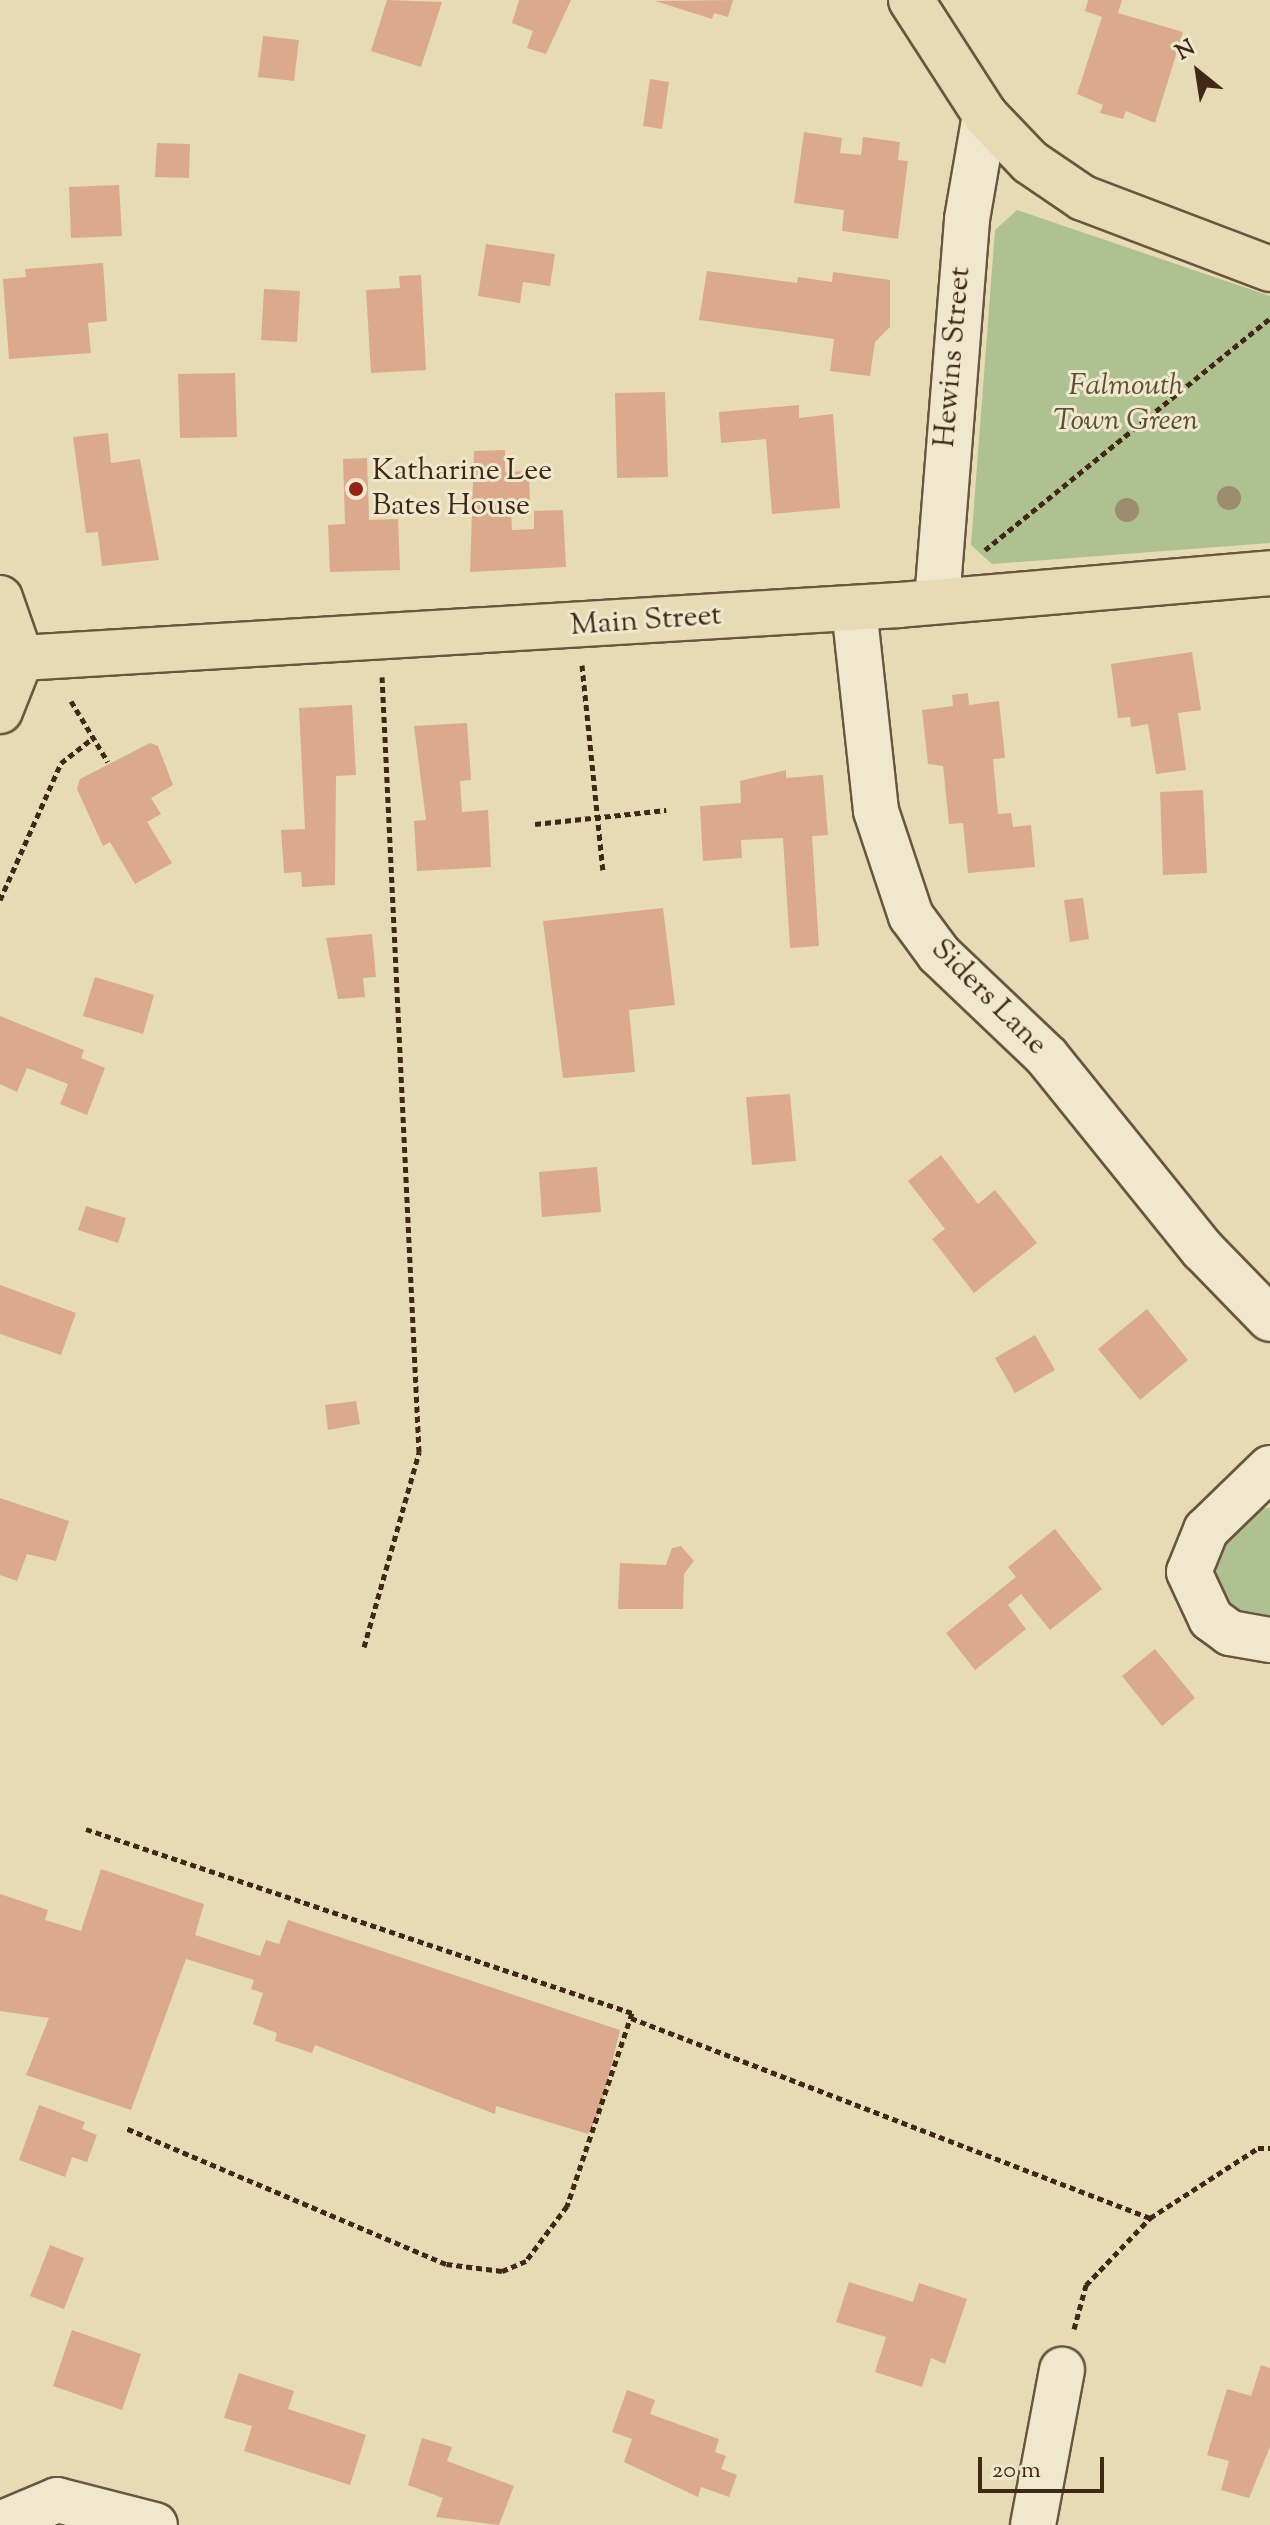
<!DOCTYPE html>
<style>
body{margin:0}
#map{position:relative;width:1270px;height:2525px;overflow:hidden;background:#e6dbb4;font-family:"Sorts Mill Goudy",serif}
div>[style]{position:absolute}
.green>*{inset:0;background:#b0c191}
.building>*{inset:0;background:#dbaa8d}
.path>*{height:5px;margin-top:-2.5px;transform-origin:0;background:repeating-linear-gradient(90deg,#412816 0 6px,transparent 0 10px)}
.roads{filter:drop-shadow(2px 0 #6a553e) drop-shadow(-2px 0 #6a553e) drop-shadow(0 2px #6a553e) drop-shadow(0 -2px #6a553e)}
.minor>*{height:44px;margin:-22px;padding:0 22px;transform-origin:22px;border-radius:22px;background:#efe8ce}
.major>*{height:44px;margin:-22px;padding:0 22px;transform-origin:22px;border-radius:22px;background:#e6dbb4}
.highway>*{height:44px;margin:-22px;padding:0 22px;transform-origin:22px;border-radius:22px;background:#e6dbb4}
.trees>*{width:24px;height:24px;margin:-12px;border-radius:50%;background:#9b8d6e}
.dots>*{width:22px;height:22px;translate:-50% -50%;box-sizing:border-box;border:4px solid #efe8ce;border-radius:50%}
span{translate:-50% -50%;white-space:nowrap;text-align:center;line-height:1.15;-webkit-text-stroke:6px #efe8ce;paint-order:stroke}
.street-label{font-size:30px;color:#412816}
.park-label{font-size:30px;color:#5d4e35;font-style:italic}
.poi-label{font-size:30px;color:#412816}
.left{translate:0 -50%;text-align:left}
.north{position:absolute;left:1158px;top:32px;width:80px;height:80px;-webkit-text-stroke:6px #efe8ce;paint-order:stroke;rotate:330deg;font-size:22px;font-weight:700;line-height:32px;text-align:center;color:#412816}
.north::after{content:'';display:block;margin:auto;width:28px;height:36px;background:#412816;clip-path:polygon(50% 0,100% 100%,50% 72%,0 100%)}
.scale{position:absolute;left:978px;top:2457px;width:126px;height:36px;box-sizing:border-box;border:4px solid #412816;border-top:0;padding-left:10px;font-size:24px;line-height:28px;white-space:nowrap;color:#412816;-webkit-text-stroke:6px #efe8ce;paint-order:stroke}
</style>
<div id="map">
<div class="green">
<div style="clip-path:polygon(1017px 210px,1270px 296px,1270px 543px,992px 564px,971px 545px,995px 230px)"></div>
<div style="clip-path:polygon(1270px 1508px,1270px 1625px,1231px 1609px,1210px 1574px,1212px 1547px,1257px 1509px)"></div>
</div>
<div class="building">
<div style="clip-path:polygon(387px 0,442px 2px,421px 67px,371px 51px)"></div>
<div style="clip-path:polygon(519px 0,571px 0,546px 54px,527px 48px,533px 31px,512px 23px)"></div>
<div style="clip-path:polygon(733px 0,728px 17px,714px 13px,712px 19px,655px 1px)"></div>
<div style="clip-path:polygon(1088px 0,1122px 0,1118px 13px,1183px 32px,1155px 123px,1126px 111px,1123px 119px,1100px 113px,1103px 105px,1077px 94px,1102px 17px,1085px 11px)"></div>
<div style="clip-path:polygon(263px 36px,299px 40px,294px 81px,258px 77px)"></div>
<div style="clip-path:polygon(650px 79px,669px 82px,662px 129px,643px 126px)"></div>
<div style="clip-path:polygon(804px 132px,842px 138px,840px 153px,861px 155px,863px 137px,900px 142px,898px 160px,908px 161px,898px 239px,842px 231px,844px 210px,794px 203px)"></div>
<div style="clip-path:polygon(157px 143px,190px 144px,189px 178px,155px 177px)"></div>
<div style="clip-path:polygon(119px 185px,122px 236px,71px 238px,69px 187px)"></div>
<div style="clip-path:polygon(486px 244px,555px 254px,550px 286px,523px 282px,520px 303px,478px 296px)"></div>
<div style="clip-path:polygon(103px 263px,107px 321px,88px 323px,91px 353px,9px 359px,3px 279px,26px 277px,25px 269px)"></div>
<div style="clip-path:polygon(707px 271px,797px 283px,798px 277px,832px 282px,833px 272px,890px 280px,890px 327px,875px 342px,870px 376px,830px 371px,834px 339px,699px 320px)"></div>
<div style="clip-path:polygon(421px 275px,426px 370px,371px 373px,366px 290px,400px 288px,399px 276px)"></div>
<div style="clip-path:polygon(264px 289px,300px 291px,297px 342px,261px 340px)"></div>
<div style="clip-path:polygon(235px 373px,237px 437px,180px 438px,178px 374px)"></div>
<div style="clip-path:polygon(665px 392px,668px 477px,617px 478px,615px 393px)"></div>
<div style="clip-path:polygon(799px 405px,799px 418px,833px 414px,840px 508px,772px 514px,766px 439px,721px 443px,719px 412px)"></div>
<div style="clip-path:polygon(108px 433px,111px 463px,140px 459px,159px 560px,102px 566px,98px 532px,86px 533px,73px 437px)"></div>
<div style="clip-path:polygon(505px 450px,505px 472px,529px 471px,530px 505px,511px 506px,512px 530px,534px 529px,534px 511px,563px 510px,566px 567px,470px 572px,474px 451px)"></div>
<div style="clip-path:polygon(367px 458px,369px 520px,398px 519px,400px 570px,330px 572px,328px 525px,345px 524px,343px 459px)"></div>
<div style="clip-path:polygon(1192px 652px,1201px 710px,1178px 713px,1186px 770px,1156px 774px,1148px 724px,1131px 727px,1130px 717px,1118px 718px,1111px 664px)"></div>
<div style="clip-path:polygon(968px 693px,969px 705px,999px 701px,1005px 758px,993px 759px,998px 814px,1011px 813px,1013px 827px,1031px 825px,1035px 867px,968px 873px,963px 823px,949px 824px,943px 766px,928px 764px,922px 710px,953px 706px,952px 695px)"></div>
<div style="clip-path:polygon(352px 705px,356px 775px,336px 776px,335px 885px,302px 887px,301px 872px,284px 873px,281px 830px,305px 829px,299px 708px)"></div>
<div style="clip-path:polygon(467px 723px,471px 780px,460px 781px,462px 812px,488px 810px,491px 867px,417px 871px,414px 821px,426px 820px,414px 726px)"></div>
<div style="clip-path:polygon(150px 743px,158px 746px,173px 785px,151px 798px,161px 814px,147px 822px,172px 863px,135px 884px,110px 842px,103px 846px,77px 789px,80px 779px)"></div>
<div style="clip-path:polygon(786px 770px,786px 778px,823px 775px,828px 835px,812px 836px,819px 946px,790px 948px,783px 838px,741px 840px,742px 858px,703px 861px,700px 806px,741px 803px,740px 781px)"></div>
<div style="clip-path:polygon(1203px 790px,1207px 873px,1163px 875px,1160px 792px)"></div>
<div style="clip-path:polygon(1083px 898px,1089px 939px,1070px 942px,1064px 900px)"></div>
<div style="clip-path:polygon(663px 908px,675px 1005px,629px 1010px,635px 1072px,563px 1078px,543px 921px)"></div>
<div style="clip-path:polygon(372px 934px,376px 977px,363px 978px,365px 997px,338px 999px,326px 938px)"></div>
<div style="clip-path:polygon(95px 977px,154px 995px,143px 1034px,83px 1016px)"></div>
<div style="clip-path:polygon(0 1016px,84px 1050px,81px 1058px,105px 1068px,87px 1115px,60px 1104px,68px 1084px,27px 1068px,17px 1092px,0 1084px)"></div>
<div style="clip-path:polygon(790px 1094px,796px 1161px,752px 1165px,746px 1097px)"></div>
<div style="clip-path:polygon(941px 1155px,978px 1204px,995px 1190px,1037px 1243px,974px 1293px,932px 1239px,945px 1229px,908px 1181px)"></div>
<div style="clip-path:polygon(597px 1167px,601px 1212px,542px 1217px,539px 1172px)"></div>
<div style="clip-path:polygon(86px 1206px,126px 1218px,118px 1243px,78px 1230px)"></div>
<div style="clip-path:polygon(0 1285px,76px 1313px,61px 1355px,0 1334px)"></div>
<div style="clip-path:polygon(1147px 1309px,1188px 1360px,1140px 1400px,1098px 1349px)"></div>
<div style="clip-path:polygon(1035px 1335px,1055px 1370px,1015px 1393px,995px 1358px)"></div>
<div style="clip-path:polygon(356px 1401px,360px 1424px,328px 1430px,325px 1405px)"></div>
<div style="clip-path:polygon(0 1498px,69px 1521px,56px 1561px,27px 1554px,17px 1581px,0 1575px)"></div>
<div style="clip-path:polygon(1055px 1529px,1102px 1589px,1050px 1630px,1021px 1594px,1008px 1605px,1026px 1629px,975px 1670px,946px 1633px,1016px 1577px,1008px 1567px)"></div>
<div style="clip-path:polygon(681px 1546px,694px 1561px,684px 1574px,683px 1609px,618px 1609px,620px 1563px,666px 1565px,672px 1548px)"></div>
<div style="clip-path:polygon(1155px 1649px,1195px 1698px,1162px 1726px,1122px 1676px)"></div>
<div style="clip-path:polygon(101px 1869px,204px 1904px,195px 1935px,260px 1956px,266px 1940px,279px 1944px,288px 1920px,620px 2030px,600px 2111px,588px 2134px,496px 2106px,495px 2114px,315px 2045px,312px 2053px,275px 2041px,277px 2033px,253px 2024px,263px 1993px,251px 1989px,254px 1980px,186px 1959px,131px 2110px,26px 2075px,49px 2018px,0 2011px,0 1894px,48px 1910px,45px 1920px,81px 1931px)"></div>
<div style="clip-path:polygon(39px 2105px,85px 2122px,82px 2129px,97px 2135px,87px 2162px,72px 2157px,65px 2177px,19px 2160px)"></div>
<div style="clip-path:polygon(50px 2245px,84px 2258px,64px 2309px,30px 2296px)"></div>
<div style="clip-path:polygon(849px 2282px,913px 2302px,919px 2283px,967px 2299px,945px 2364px,931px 2358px,922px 2387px,875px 2372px,886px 2337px,836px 2322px)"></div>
<div style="clip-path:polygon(72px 2330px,141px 2354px,122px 2410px,53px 2386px)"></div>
<div style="clip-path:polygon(1261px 2365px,1270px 2368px,1270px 2447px,1249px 2498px,1221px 2490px,1229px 2461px,1207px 2455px,1227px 2389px,1251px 2396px)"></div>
<div style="clip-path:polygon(239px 2373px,294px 2391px,288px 2409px,366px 2435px,350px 2485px,244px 2451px,252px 2426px,224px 2418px)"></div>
<div style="clip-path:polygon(627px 2390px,655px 2400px,650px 2414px,719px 2439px,715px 2452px,726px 2456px,721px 2469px,737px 2475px,729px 2497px,701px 2487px,698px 2497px,624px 2462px,632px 2439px,612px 2432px)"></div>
<div style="clip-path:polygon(422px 2438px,452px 2447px,447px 2461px,514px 2486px,499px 2525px,436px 2517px,443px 2498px,408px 2485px)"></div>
</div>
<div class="path">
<div style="left:985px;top:550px;width:367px;rotate:-39.1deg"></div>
<div style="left:582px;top:665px;width:206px;rotate:84.2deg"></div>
<div style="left:71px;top:701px;width:71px;rotate:58.8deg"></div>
<div style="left:535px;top:824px;width:132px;rotate:-6.1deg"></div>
<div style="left:0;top:900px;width:150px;rotate:-66deg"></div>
<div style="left:61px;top:763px;width:41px;rotate:-38deg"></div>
<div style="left:364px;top:1647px;width:203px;rotate:-74.2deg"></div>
<div style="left:419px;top:1452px;width:776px;rotate:-92.73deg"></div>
<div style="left:86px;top:1829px;width:576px;rotate:18.62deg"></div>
<div style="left:632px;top:2013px;width:204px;rotate:108.6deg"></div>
<div style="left:567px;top:2206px;width:69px;rotate:126.7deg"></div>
<div style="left:526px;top:2261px;width:26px;rotate:157deg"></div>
<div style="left:502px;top:2271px;width:56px;rotate:-172.9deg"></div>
<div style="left:446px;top:2264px;width:349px;rotate:-157deg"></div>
<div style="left:631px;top:2018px;width:556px;rotate:21.07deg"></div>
<div style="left:1074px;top:2329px;width:46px;rotate:-74.7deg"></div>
<div style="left:1086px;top:2285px;width:93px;rotate:-46.3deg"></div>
<div style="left:1150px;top:2218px;width:129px;rotate:-32.9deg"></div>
<div style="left:1258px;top:2148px;width:12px"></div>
</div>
<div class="roads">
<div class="minor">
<div style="left:937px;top:601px;width:383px;rotate:-85.5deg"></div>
<div style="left:967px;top:219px;width:106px;rotate:-80.2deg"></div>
<div style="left:854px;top:608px;width:204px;rotate:83.8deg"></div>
<div style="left:876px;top:811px;width:111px;rotate:71.6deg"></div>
<div style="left:911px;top:916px;width:47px;rotate:53.6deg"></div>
<div style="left:939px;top:954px;width:149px;rotate:43.6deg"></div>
<div style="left:1047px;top:1057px;width:248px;rotate:51.1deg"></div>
<div style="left:1203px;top:1250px;width:96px;rotate:45.8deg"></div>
<div style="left:1270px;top:1468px;width:89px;rotate:135.9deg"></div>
<div style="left:1206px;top:1530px;width:45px;rotate:112deg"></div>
<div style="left:1189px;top:1572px;width:52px;rotate:64.9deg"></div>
<div style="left:1211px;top:1619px;width:24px;rotate:36deg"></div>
<div style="left:1230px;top:1633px;width:41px;rotate:9.9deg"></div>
<div style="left:0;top:2524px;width:62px;rotate:-22.8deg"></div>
<div style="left:57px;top:2500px;width:101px;rotate:14.3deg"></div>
<div style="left:1033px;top:2525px;width:158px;rotate:-79.4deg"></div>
</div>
<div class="major">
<div style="left:911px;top:0;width:137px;rotate:57.2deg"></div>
<div style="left:985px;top:115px;width:65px;rotate:46.2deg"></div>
<div style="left:1030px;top:162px;width:64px;rotate:34.2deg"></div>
<div style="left:1083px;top:198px;width:200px;rotate:20.8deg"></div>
<div style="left:21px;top:658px;width:880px;rotate:-3.45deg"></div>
<div style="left:899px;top:605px;width:372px;rotate:-4.9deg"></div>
</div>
<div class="highway">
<div style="left:0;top:598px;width:64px;rotate:70.7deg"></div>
<div style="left:21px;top:658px;width:57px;rotate:111.6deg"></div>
</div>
</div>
<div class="trees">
<div style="left:1229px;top:498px"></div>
<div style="left:1127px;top:510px"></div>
</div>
<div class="dots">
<div style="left:356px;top:489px;background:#8f2418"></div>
</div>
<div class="street-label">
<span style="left:954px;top:357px;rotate:-85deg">Hewins Street</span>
<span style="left:646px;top:622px;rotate:-4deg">Main Street</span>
<span style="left:988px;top:998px;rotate:45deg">Siders Lane</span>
</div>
<div class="park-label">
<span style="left:1126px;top:404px">Falmouth<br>Town Green</span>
</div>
<div class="poi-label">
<span class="left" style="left:372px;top:489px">Katharine Lee<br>Bates House</span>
</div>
<div class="north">N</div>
<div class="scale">20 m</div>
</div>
